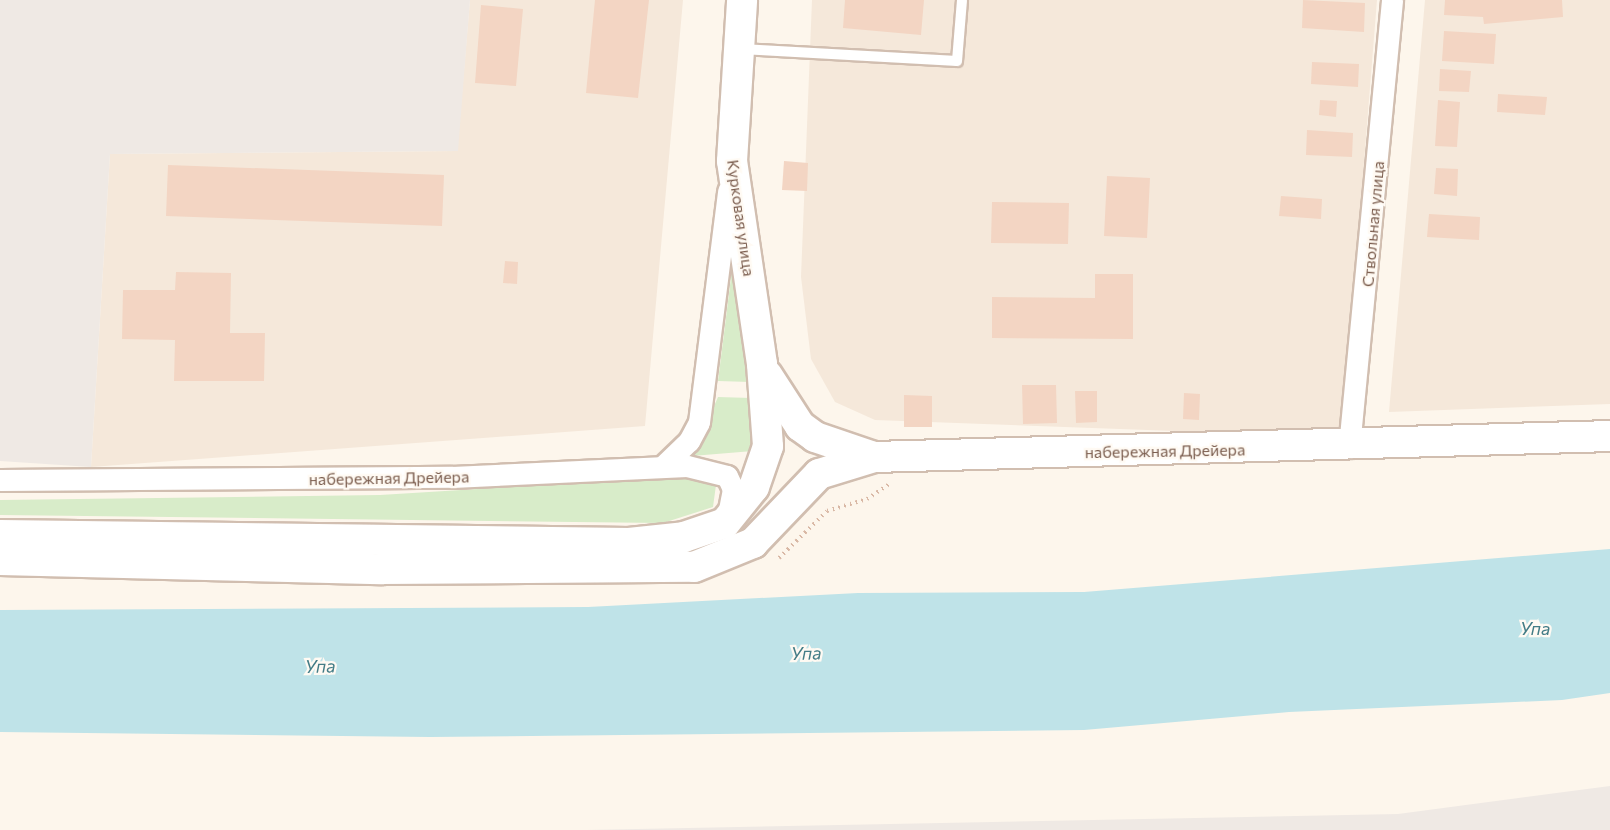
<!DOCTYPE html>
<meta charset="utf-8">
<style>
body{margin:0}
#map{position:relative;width:1610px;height:830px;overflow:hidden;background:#fdf6ec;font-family:Commissioner,sans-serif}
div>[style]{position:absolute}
.residential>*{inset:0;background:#f5e8da}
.industrial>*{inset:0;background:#efe9e4}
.green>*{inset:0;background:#d8ecc9}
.water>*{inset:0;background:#bfe3e8}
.building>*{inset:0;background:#f3d5c3}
.path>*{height:4px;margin-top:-2px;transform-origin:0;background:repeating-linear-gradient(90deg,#d9b8a5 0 1.5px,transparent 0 6px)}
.roads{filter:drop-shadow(2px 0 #d1beb0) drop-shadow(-2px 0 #d1beb0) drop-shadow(0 2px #d1beb0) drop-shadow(0 -2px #d1beb0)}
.lane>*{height:10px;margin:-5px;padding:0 5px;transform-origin:5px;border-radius:5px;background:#fff}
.street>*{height:21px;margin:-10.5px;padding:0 10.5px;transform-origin:10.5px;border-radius:10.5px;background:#fff}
.secondary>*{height:30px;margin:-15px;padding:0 15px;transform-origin:15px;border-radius:15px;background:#fff}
span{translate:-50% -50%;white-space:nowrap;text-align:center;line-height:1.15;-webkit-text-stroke:4.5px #fffaf3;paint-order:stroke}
.street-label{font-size:16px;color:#7a5c4d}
.water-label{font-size:18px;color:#437c86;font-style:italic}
</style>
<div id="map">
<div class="residential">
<div style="clip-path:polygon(470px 0,683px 0,645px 426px,91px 467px,110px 154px,457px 151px)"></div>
<div style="clip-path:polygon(812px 0,1377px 0,1342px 437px,875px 420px,835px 402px,811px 359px,801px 277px)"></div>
<div style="clip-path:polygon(1425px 0,1610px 0,1610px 404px,1389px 412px)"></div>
</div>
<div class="industrial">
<div style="clip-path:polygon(0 0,470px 0,458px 151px,110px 154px,91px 467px,0 461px)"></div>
<div style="clip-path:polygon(1610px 786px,1610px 830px,586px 830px,1398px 814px)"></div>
</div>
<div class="green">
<div style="clip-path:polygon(735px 246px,750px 382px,718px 381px)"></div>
<div style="clip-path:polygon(718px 397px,751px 398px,753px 451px,692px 456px)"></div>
<div style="clip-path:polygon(701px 475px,716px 485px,713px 507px,663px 523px,0 515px,0 500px,380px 495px)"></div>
</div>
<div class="water">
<div style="clip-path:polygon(1610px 549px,1610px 693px,1562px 700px,1289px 712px,1084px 730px,430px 737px,0 732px,0 610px,588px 607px,858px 593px,1084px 592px)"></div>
</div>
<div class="building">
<div style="clip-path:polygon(595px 0,649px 0,638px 98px,586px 93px)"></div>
<div style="clip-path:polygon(845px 0,924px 0,921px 35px,843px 28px)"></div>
<div style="clip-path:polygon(1303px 0,1365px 3px,1364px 32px,1302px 28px)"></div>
<div style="clip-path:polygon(1445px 0,1562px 0,1563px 17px,1484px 24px,1483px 17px,1444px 15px)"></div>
<div style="clip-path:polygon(481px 5px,523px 9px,516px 86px,475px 83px)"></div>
<div style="clip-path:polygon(1444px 31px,1496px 34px,1494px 64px,1442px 61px)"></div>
<div style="clip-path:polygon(1312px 62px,1359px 64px,1358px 87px,1311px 84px)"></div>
<div style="clip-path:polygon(1440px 69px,1471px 71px,1469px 92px,1439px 91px)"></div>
<div style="clip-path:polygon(1498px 94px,1547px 97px,1545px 115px,1497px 112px)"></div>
<div style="clip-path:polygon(1320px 100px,1337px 101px,1336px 117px,1319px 115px)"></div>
<div style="clip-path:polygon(1438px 100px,1460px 102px,1457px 147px,1435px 146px)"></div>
<div style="clip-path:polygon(1307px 130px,1353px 133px,1352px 157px,1306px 155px)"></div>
<div style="clip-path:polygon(784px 161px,808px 163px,807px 191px,782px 190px)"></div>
<div style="clip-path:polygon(168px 165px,444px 175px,442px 226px,166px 216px)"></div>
<div style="clip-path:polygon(1436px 168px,1458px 169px,1457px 196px,1434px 194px)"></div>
<div style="clip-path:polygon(1107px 176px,1150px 178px,1147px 238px,1104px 236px)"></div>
<div style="clip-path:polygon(1281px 196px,1322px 199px,1321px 219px,1279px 216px)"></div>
<div style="clip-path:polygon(992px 202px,1069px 203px,1068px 244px,991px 243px)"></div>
<div style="clip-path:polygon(1429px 214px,1480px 217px,1479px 240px,1427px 237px)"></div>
<div style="clip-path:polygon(505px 261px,518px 262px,517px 284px,503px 283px)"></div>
<div style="clip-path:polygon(176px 272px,231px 273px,230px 333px,265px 333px,264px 381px,174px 381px,175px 340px,122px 339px,123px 290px,175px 290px)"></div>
<div style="clip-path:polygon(1095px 274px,1133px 274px,1133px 339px,992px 338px,992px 297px,1095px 298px)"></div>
<div style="clip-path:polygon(1022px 385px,1056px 385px,1057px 423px,1023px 424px)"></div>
<div style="clip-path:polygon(1075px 391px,1097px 391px,1097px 422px,1076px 423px)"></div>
<div style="clip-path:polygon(1184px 393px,1200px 394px,1199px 420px,1183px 419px)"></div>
<div style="clip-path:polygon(904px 395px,932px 396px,932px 427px,904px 427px)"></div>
</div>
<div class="path">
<div style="left:779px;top:558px;width:67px;rotate:-44.4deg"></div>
<div style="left:827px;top:511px;width:42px;rotate:-16.7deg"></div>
<div style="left:867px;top:499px;width:29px;rotate:-34deg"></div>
</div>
<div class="roads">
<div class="lane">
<div style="left:742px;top:49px;width:215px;rotate:3.2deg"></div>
<div style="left:957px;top:61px;width:61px;rotate:-85.3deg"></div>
</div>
<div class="street">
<div style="left:1349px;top:447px;width:449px;rotate:-84.5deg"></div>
<div style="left:664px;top:465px;width:35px;rotate:-44deg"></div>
<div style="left:689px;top:441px;width:21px;rotate:-62deg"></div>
<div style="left:699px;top:422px;width:233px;rotate:-82.8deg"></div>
<div style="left:0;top:480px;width:452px;rotate:-0.4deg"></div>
<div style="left:452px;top:477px;width:235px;rotate:-2.7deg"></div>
<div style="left:687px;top:466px;width:41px;rotate:14deg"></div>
<div style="left:727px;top:476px;width:14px;rotate:65deg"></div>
<div style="left:733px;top:489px;width:26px;rotate:101deg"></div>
</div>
<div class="secondary">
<div style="left:767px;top:375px;width:61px;rotate:57.1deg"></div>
<div style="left:800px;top:426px;width:19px;rotate:36deg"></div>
<div style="left:815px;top:437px;width:62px;rotate:18.7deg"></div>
<div style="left:874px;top:457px;width:736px;rotate:-1.63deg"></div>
<div style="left:0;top:535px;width:629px;rotate:0.73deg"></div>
<div style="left:629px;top:543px;width:55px;rotate:-6.2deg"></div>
<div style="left:684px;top:537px;width:43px;rotate:-18.9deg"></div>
<div style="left:725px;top:523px;width:46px;rotate:-51.1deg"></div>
<div style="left:754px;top:487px;width:43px;rotate:-71.1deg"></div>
<div style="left:768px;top:446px;width:82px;rotate:-94.2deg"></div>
<div style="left:762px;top:364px;width:205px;rotate:-98.4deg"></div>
<div style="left:732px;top:161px;width:161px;rotate:-86.4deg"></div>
<div style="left:0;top:560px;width:381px;rotate:1.4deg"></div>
<div style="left:381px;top:569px;width:313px;rotate:-0.4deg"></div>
<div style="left:694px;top:567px;width:64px;rotate:-22.1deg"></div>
<div style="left:753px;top:543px;width:95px;rotate:-46.3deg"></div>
<div style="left:819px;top:474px;width:58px;rotate:-17.2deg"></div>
</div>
</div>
<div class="street-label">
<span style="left:741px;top:218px;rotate:82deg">Курковая улица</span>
<span style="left:1373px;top:224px;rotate:-85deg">Ствольная улица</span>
<span style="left:1165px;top:451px;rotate:-1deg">набережная Дрейера</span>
<span style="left:389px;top:478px;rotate:-1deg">набережная Дрейера</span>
</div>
<div class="water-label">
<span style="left:1535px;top:628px">Упа</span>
<span style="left:806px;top:653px;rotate:-1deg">Упа</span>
<span style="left:320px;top:666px;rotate:-1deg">Упа</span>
</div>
</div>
